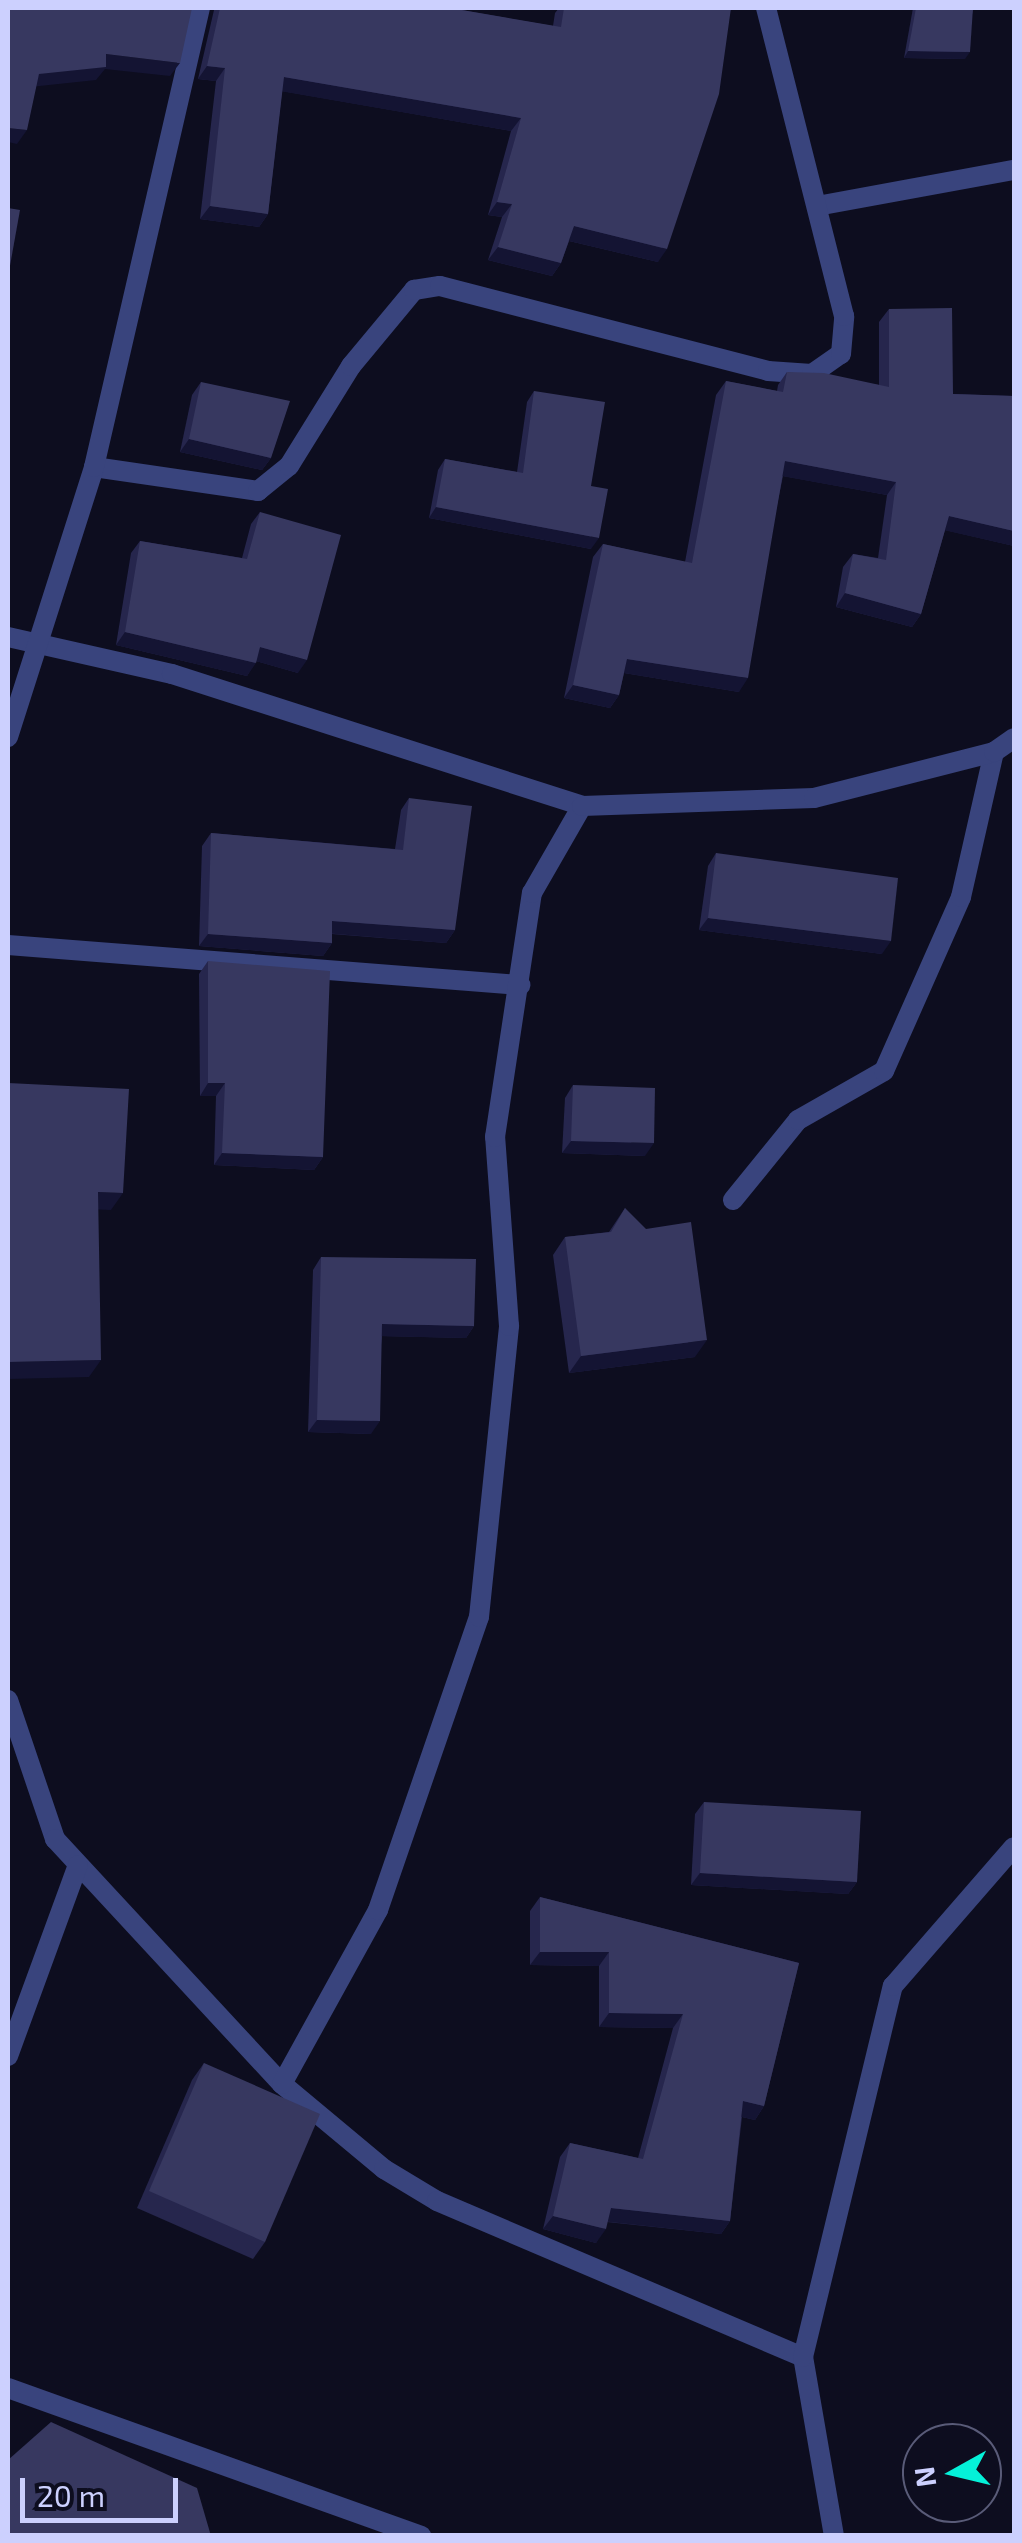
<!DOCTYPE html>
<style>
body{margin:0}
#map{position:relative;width:1022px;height:2543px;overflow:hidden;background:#0d0d1f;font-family:"Exo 2",sans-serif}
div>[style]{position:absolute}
.minor>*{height:20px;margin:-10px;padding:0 10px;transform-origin:10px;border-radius:10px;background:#39447d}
.wall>*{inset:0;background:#26264d}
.shaded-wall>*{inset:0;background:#141433}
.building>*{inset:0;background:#373860}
span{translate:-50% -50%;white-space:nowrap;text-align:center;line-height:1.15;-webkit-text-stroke:8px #0d0d1f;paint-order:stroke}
.frame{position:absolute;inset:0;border:10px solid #ccd0fe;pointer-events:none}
.north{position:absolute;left:902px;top:2423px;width:100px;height:100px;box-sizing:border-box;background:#0d0d1f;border:2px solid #595b78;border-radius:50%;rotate:262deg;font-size:28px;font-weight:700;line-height:40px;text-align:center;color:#ccd0fe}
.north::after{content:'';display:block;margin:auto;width:35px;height:45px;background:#05f1d9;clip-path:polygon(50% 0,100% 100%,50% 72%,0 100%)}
.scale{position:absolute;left:20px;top:2478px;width:158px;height:45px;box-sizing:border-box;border:5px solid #ccd0fe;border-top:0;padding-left:12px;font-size:30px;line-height:35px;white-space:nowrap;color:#ccd0fe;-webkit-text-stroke:8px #0d0d1f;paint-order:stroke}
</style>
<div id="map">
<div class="minor">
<div style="left:817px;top:206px;width:200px;rotate:-10.4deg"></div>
<div style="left:94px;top:467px;width:166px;rotate:8.3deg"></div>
<div style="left:258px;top:491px;width:40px;rotate:-39deg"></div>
<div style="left:289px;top:466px;width:118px;rotate:-58.2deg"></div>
<div style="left:351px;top:366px;width:99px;rotate:-50.3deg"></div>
<div style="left:414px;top:290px;width:26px;rotate:-9deg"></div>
<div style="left:440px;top:286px;width:339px;rotate:14.5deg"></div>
<div style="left:768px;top:371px;width:44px;rotate:3.9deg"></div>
<div style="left:812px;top:374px;width:35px;rotate:-35deg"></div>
<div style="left:841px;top:354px;width:38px;rotate:-85deg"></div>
<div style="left:844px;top:316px;width:318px;rotate:-104.2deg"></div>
<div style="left:8px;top:637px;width:168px;rotate:12.7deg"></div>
<div style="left:172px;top:674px;width:431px;rotate:17.8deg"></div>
<div style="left:8px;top:737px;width:283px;rotate:-72.3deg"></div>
<div style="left:94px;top:467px;width:471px;rotate:-77deg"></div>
<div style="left:8px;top:945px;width:514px;rotate:4.47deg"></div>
<div style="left:733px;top:1200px;width:103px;rotate:-50.9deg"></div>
<div style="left:798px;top:1120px;width:99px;rotate:-29.7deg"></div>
<div style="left:884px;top:1071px;width:190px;rotate:-66.1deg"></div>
<div style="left:961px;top:897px;width:149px;rotate:-77.2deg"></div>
<div style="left:8px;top:1700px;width:147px;rotate:71.3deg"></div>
<div style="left:55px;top:1839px;width:334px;rotate:47.2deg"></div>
<div style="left:282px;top:2084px;width:133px;rotate:39.8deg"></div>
<div style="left:384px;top:2169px;width:62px;rotate:31.1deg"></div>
<div style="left:437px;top:2201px;width:398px;rotate:23.1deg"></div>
<div style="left:8px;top:2056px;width:203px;rotate:-69.9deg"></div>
<div style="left:282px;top:2084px;width:199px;rotate:-61.1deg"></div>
<div style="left:378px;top:1910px;width:310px;rotate:-71deg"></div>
<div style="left:479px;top:1617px;width:293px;rotate:-84.1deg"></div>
<div style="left:509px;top:1326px;width:190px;rotate:-94.2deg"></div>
<div style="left:495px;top:1137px;width:247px;rotate:-81.4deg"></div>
<div style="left:532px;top:893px;width:100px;rotate:-60.1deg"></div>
<div style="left:582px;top:806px;width:232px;rotate:-2deg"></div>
<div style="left:814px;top:798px;width:186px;rotate:-14.3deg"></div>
<div style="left:994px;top:752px;width:24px;rotate:-35deg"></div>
<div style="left:8px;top:2388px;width:439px;rotate:19.7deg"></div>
<div style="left:834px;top:2536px;width:182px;rotate:-99.8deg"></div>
<div style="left:803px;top:2357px;width:382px;rotate:-76.4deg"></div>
<div style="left:893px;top:1986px;width:184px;rotate:-49deg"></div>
</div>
<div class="wall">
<div style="clip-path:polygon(212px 8px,450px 8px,553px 26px,555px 13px,559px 8px,731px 8px,658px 262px,569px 241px,561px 263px,552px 276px,488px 260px,502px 217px,488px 215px,511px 131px,282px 91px,268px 214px,259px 227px,200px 219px,216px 81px,198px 79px,214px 10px)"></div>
<div style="clip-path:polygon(913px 8px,973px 8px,965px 59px,904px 58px)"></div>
<div style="clip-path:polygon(889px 309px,953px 394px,1014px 396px,1014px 546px,945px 530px,921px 614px,912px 627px,836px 607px,843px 567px,853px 554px,878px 558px,887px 495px,783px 476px,739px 692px,624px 673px,619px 695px,610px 708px,564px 698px,593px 557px,603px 544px,685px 562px,716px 395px,726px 381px,777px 391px,778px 385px,787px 372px,879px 385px,879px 322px)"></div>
<div style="clip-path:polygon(201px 382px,271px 458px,262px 470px,180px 452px,192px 395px)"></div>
<div style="clip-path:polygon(534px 391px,591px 486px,591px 549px,429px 518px,438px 470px,445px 459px,517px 472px,527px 402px)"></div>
<div style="clip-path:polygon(260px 512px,298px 673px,256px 661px,247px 676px,116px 645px,131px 553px,140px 541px,242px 558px,251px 524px)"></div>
<div style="clip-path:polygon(409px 798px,455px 930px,446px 943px,332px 934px,332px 943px,323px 956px,199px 946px,202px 846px,211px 833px,395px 849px,401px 810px)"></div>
<div style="clip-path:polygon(716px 853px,882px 954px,699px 930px,708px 866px)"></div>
<div style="clip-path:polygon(208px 961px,323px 1157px,314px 1170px,214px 1165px,216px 1096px,200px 1096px,199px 974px)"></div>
<div style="clip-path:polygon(573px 1085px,645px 1156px,562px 1153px,565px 1098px)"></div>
<div style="clip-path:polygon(625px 1208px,695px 1357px,569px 1373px,553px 1255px,565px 1237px,609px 1232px)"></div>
<div style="clip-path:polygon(321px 1257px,474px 1326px,466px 1338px,382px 1336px,371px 1434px,308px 1432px,313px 1270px)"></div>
<div style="clip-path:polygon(704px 1802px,857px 1882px,848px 1894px,691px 1885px,695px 1814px)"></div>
<div style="clip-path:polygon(540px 1897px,799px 1963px,764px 2106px,755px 2120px,742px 2117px,730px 2221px,721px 2234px,607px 2222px,596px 2243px,543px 2229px,560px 2157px,570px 2143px,638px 2158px,673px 2028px,599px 2027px,599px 1966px,530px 1965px,530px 1911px)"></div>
<div style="clip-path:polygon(204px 2063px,265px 2242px,253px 2259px,137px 2208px,192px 2080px)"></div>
</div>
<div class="shaded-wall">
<div style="clip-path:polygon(908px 51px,970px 52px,965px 59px,904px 58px)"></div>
<div style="clip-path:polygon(106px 54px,180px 63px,170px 76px,105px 69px,96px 80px,30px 87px,39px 74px)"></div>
<div style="clip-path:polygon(207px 66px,225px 68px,216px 81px,198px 79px)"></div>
<div style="clip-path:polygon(284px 77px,521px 118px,511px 131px,274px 90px)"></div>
<div style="clip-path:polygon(8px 128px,27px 130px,17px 144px,8px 142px)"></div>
<div style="clip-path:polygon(497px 202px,512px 204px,502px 217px,488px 215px)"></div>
<div style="clip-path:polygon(210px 206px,268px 214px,259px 227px,200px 219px)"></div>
<div style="clip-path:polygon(574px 226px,667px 249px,658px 262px,565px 240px)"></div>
<div style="clip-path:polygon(498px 247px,561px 263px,552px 276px,488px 260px)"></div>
<div style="clip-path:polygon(189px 439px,271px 458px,262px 470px,180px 452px)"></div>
<div style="clip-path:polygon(785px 461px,896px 482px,887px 495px,776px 475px)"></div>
<div style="clip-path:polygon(436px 507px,599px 538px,591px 549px,429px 518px)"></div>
<div style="clip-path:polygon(949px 516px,1014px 531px,1014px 546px,939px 529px)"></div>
<div style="clip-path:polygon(845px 593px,921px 614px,912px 627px,836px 607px)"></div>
<div style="clip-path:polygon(125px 632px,256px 663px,247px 676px,116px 645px)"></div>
<div style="clip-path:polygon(260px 647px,307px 660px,298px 673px,252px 660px)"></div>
<div style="clip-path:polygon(627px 659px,748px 678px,739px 692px,618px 672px)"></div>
<div style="clip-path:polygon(573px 685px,619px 695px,610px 708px,564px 698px)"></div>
<div style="clip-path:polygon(708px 918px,891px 941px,882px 954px,699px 930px)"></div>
<div style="clip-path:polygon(332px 921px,455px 930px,446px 943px,324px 933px)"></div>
<div style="clip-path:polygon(208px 934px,332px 943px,323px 956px,199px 946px)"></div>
<div style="clip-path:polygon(208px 1083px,225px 1083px,216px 1096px,200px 1096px)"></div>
<div style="clip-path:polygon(571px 1141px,654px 1143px,645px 1156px,562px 1153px)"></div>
<div style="clip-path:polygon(222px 1153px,323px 1157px,314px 1170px,214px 1165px)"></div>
<div style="clip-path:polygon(98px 1192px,123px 1193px,111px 1210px,86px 1209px)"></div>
<div style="clip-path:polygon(382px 1324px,474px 1326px,466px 1338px,373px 1336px)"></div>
<div style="clip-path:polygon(707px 1340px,695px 1357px,569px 1373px,581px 1356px)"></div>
<div style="clip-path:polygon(101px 1360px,89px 1377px,8px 1379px,8px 1362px)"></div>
<div style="clip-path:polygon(317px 1420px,380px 1421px,371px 1434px,308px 1432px)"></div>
<div style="clip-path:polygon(700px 1873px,857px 1882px,848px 1894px,691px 1885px)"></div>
<div style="clip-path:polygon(540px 1952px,609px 1952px,599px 1966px,530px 1965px)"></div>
<div style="clip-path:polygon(609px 2013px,683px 2014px,673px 2028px,599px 2027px)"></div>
<div style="clip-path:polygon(743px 2101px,764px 2106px,755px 2120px,734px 2115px)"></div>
<div style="clip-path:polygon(611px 2208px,730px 2221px,721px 2234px,601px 2221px)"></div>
<div style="clip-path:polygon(553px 2216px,606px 2229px,596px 2243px,543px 2229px)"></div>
</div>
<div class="building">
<div style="clip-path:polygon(8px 8px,192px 8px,180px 63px,106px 54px,106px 67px,39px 74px,27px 130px,8px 128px)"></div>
<div style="clip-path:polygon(220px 8px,450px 8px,561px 27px,564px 8px,731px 8px,719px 94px,667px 249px,574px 226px,561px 263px,498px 247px,512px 204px,497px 202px,521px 118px,284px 77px,268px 214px,210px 206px,225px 68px,207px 66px)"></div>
<div style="clip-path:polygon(916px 8px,973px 8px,970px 52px,908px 51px)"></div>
<div style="clip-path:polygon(8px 208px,20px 210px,8px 277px)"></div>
<div style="clip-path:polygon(952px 308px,953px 394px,1014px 396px,1014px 531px,949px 516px,921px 614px,845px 593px,853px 554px,886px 560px,896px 482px,785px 461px,748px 678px,627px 659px,619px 695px,573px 685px,603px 544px,692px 563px,726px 381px,783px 392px,787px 372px,824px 373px,889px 387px,889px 309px)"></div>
<div style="clip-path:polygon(201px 382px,290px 401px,271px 458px,189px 439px)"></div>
<div style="clip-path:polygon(534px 391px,605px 402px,591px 486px,608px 489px,599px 538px,436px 507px,445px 459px,523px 473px)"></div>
<div style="clip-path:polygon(260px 512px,341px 535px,307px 660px,260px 647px,256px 663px,125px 632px,140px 541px,247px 559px)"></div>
<div style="clip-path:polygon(409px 798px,472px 806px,455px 930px,332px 921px,332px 943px,208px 934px,211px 833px,403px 850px)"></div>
<div style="clip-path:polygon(716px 853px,898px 878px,891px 941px,708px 918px)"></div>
<div style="clip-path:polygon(208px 961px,330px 971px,323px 1157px,222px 1153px,225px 1083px,208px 1083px)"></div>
<div style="clip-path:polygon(8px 1083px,129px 1089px,123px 1193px,98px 1192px,101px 1360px,8px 1362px)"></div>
<div style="clip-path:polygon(573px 1085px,655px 1088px,654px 1143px,571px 1141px)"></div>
<div style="clip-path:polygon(625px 1208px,646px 1229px,691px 1222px,707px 1340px,581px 1356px,565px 1237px,611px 1232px)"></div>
<div style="clip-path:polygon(321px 1257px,476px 1259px,474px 1326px,382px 1324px,380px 1421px,317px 1420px)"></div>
<div style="clip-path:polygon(704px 1802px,861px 1811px,857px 1882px,700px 1873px)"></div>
<div style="clip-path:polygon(540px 1897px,799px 1963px,764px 2106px,743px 2101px,730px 2221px,611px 2208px,606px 2229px,553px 2216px,570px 2143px,643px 2159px,683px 2014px,609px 2013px,609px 1952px,540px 1952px)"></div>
<div style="clip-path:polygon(204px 2063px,320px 2114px,265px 2242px,149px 2191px)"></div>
<div style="clip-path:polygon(51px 2422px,197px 2488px,211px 2536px,8px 2536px,8px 2460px)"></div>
</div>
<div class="frame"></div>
<div class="north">N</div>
<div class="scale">20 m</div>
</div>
